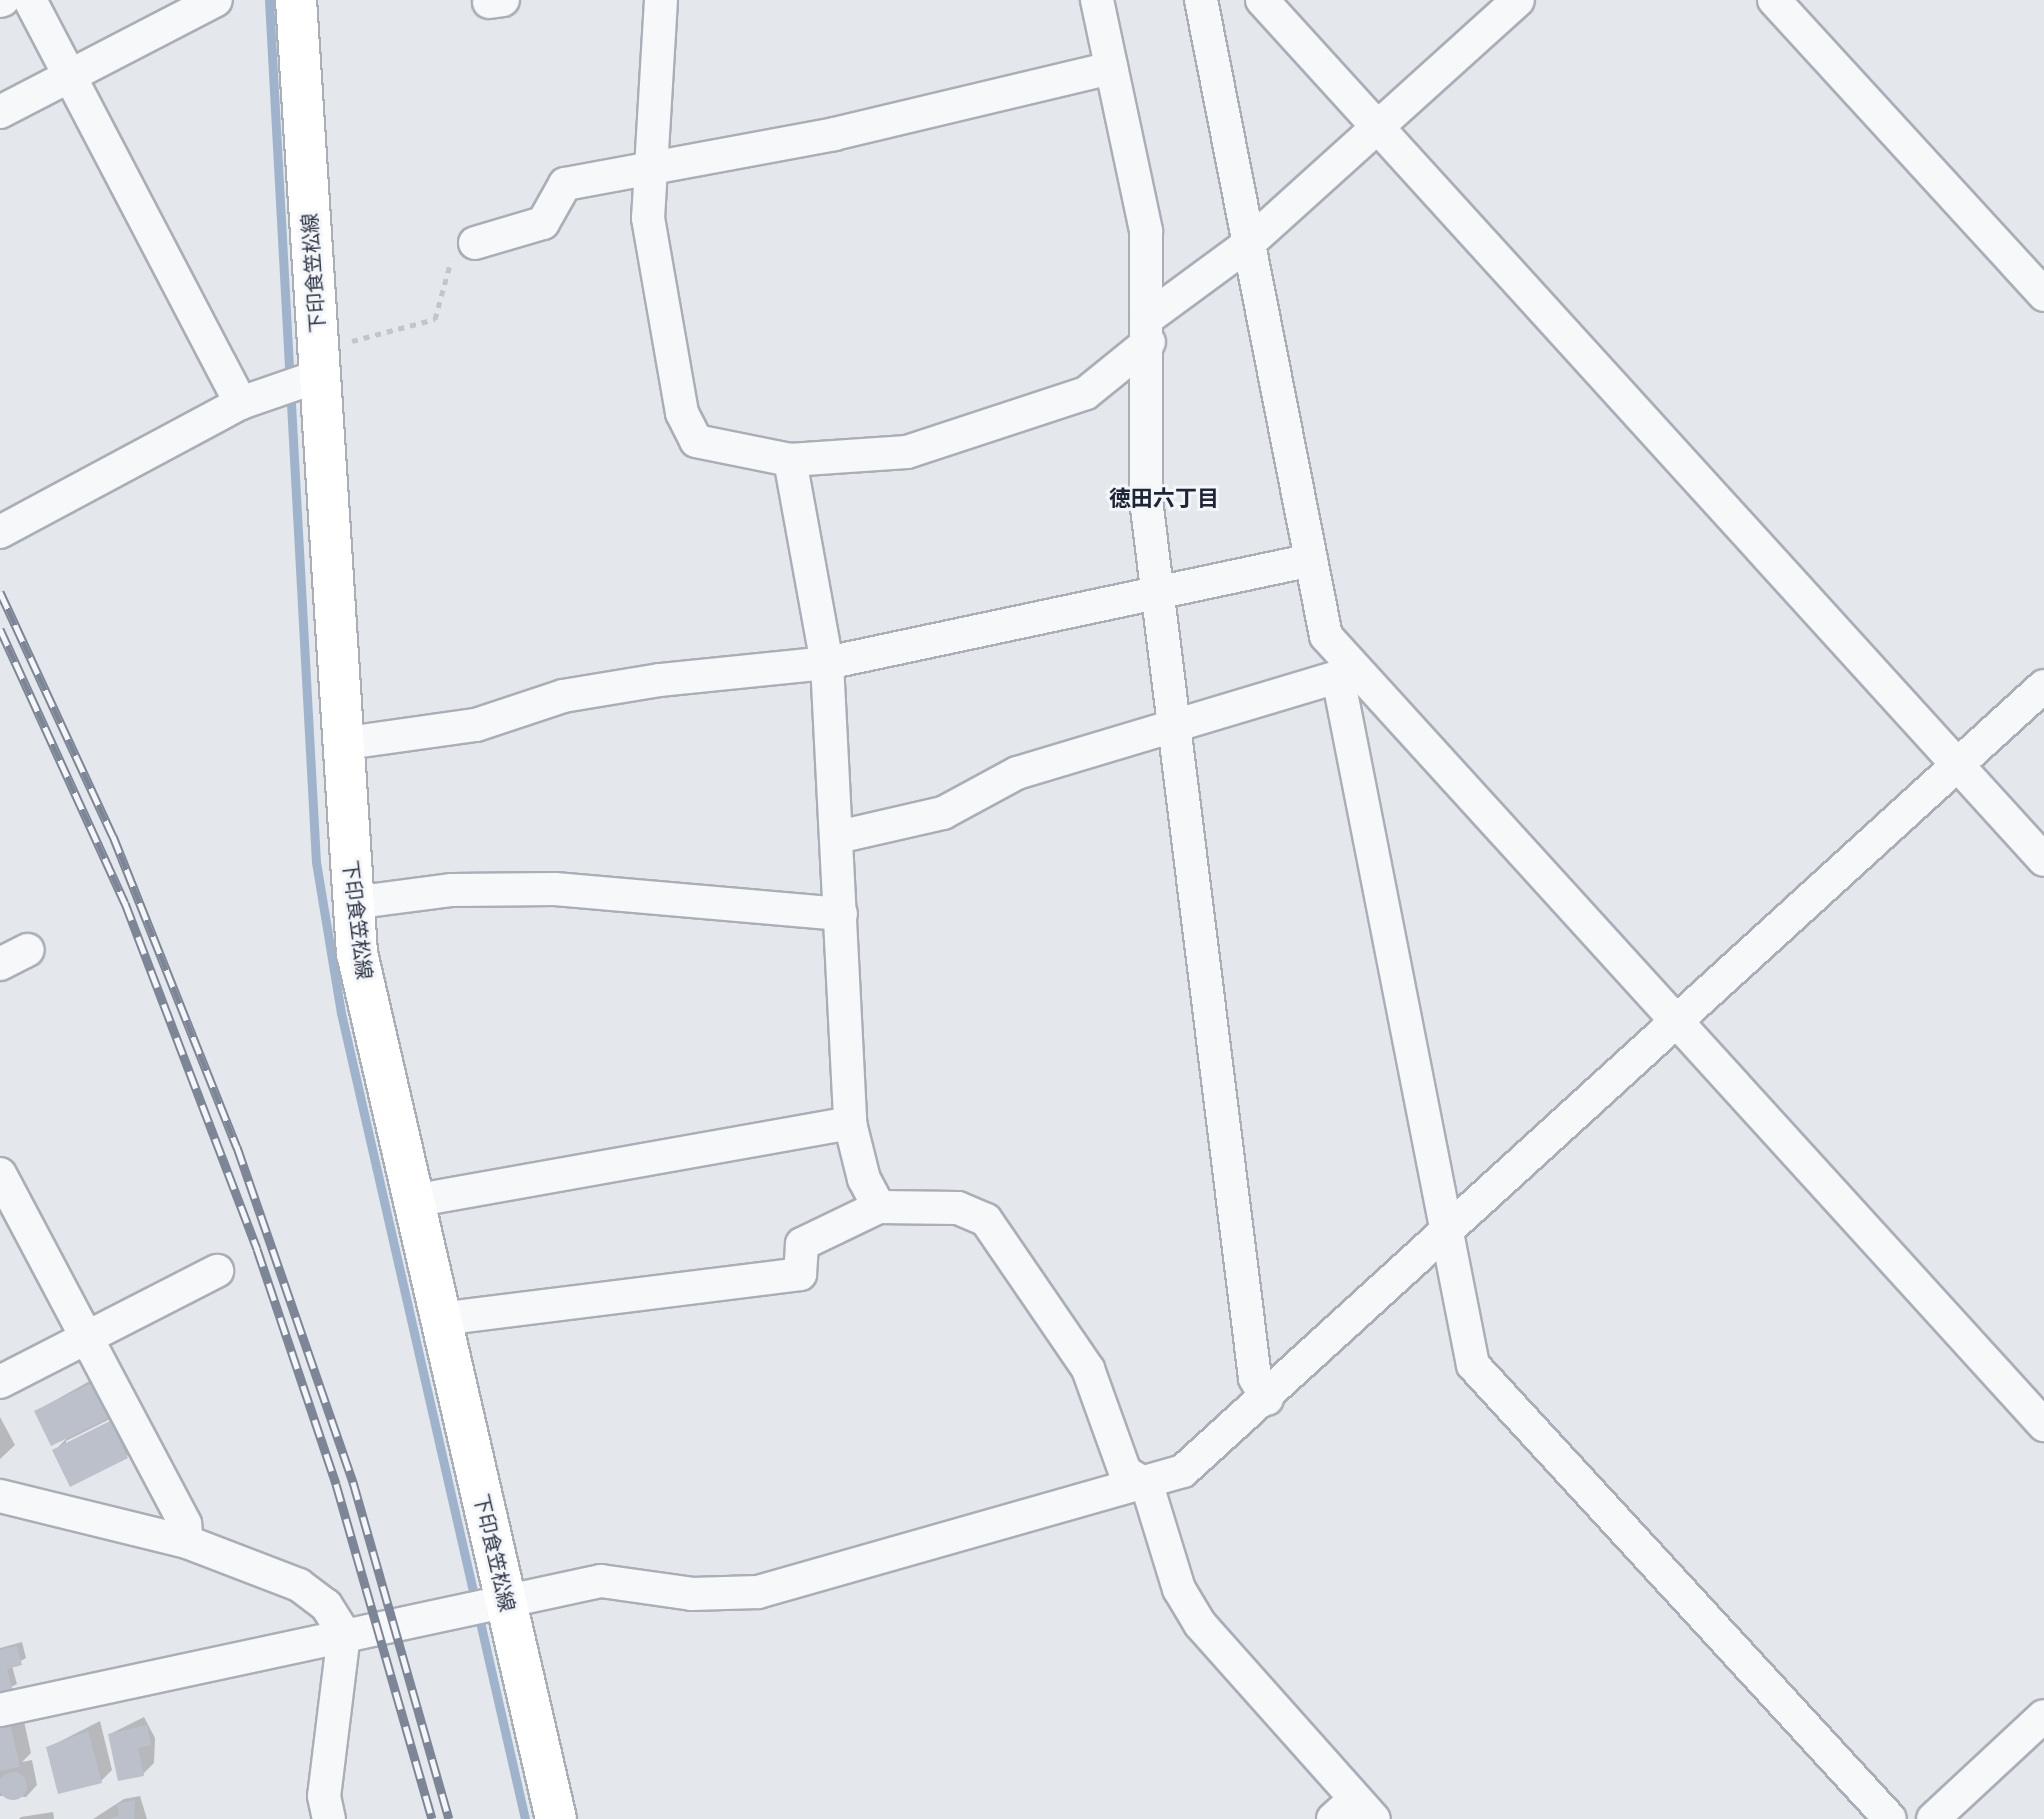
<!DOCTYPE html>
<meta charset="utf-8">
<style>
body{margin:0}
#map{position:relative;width:2044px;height:1819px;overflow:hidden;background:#e4e7ec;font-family:"Varela Round","Noto Sans JP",sans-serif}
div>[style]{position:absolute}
.shadow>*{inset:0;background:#0003}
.stream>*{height:9px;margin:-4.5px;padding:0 4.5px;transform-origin:4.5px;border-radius:4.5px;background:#9fb4cc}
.building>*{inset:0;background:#bbc0ca}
.round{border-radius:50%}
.path>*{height:5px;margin-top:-2.5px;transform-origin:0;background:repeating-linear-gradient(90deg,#c2c5cb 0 6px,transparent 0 12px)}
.roads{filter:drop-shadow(2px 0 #a9aeb7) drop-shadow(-2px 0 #a9aeb7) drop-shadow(0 2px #a9aeb7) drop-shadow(0 -2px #a9aeb7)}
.minor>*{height:32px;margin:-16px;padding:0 16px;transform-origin:16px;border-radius:16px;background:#f7f8fa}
.major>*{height:40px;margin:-20px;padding:0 20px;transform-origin:20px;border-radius:20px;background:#fff}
.rail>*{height:9px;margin-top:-4.5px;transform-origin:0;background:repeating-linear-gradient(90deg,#f4f6f9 0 18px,#7d8696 0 36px);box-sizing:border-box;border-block:2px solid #7d8696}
span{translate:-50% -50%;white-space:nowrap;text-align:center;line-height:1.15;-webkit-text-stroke:6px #f4f6f9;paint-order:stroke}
.street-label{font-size:20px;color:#2b3445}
.neighbourhood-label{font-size:22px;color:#1d2536;font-weight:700}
</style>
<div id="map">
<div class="shadow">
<div style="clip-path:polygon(evenodd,104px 1373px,120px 1405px,107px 1418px,122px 1411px,138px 1445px,127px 1456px,55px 1450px,69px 1436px,36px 1411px,104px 1373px,118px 1415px,120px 1418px,66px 1445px,66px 1441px,118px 1415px)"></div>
<div style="clip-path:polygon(0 1417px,15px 1445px,0 1459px)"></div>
<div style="clip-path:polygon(22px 1642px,26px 1658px,12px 1666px,17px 1684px,0 1692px,0 1648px)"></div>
<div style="clip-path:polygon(21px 1708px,31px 1753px,22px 1762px,32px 1760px,37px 1785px,26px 1797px,0 1796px,0 1717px)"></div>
<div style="clip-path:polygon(144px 1717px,155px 1738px,154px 1763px,143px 1774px,110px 1734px)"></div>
<div style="clip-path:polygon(100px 1721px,112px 1770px,101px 1781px,49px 1747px)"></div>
<div style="clip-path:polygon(140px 1796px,147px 1819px,93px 1819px,124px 1799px)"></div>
<div style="clip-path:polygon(53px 1812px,54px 1819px,19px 1819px,21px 1817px)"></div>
</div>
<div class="stream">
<div style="left:269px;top:0;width:863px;rotate:86.88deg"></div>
<div style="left:316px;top:862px;width:153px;rotate:80.6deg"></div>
<div style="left:341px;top:1013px;width:827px;rotate:77.14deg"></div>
</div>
<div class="building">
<div style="clip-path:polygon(92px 1383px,109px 1418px,51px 1446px,34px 1411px)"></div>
<div style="clip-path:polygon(110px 1421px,128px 1458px,70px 1487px,52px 1450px)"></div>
<div style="clip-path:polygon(17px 1646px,22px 1665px,7px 1669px,13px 1691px,0 1695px,0 1650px)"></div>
<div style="clip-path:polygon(9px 1718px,20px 1767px,0 1771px,0 1720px)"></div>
<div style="clip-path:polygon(147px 1725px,151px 1745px,138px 1748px,144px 1776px,118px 1781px,108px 1734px)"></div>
<div style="clip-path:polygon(88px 1731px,102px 1783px,58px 1794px,46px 1747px)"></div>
<div class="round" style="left:-1px;top:1772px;width:28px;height:28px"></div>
<div style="clip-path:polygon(135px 1800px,134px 1819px,108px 1819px,119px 1815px,117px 1804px)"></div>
</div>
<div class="path">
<div style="left:352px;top:341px;width:86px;rotate:-14.8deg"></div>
<div style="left:435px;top:319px;width:60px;rotate:-74.6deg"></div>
</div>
<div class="roads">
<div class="minor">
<div style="left:30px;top:0;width:455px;rotate:62.4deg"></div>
<div style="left:661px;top:0;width:218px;rotate:93.4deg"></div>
<div style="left:648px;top:218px;width:198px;rotate:80.1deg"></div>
<div style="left:682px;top:413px;width:31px;rotate:63deg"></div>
<div style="left:696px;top:441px;width:96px;rotate:11.4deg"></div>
<div style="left:790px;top:460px;width:117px;rotate:-3.9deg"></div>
<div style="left:907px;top:452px;width:188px;rotate:-18.2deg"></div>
<div style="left:1086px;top:393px;width:81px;rotate:-39deg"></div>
<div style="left:1097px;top:0;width:236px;rotate:78deg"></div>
<div style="left:1146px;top:231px;width:269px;rotate:90deg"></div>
<div style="left:1146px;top:500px;width:885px;rotate:82.92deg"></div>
<div style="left:1255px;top:1378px;width:24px;rotate:60deg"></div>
<div style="left:1201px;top:0;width:648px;rotate:78.88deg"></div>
<div style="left:1326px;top:636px;width:1067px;rotate:47.7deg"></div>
<div style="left:1262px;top:0;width:1162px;rotate:47.72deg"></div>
<div style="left:1774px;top:0;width:400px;rotate:47.5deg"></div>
<div style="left:0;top:1px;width:3px;rotate:-18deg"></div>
<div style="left:489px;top:2px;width:14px;rotate:-8deg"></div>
<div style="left:0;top:112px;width:243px;rotate:-27.4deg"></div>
<div style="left:475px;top:243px;width:71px;rotate:-16.4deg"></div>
<div style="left:543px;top:223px;width:45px;rotate:-60.6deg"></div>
<div style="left:565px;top:184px;width:274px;rotate:-10.5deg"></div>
<div style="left:834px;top:134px;width:285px;rotate:-13.4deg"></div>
<div style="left:1148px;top:318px;width:123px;rotate:-36.4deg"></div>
<div style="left:1247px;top:245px;width:365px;rotate:-42.1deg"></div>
<div style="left:790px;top:460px;width:206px;rotate:79.7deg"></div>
<div style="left:827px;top:663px;width:461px;rotate:87.1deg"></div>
<div style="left:850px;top:1123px;width:58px;rotate:76deg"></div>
<div style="left:864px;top:1179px;width:32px;rotate:62deg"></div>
<div style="left:879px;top:1207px;width:79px;rotate:0.7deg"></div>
<div style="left:958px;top:1208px;width:30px;rotate:23deg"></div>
<div style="left:986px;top:1220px;width:181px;rotate:55.6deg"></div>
<div style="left:1088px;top:1369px;width:109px;rotate:70.2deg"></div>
<div style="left:1125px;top:1472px;width:26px;rotate:31deg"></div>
<div style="left:1147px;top:1485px;width:109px;rotate:72.9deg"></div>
<div style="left:1179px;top:1589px;width:41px;rotate:59deg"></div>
<div style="left:1200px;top:1624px;width:261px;rotate:48.3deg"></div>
<div style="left:0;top:532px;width:273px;rotate:-28.2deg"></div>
<div style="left:241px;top:403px;width:86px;rotate:-19.1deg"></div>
<div style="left:1338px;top:677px;width:701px;rotate:78.9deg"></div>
<div style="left:1473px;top:1365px;width:616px;rotate:47.43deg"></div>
<div style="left:340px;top:744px;width:137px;rotate:-8deg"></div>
<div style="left:476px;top:725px;width:92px;rotate:-18.4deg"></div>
<div style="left:563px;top:696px;width:98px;rotate:-9.4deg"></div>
<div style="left:660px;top:680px;width:168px;rotate:-5.8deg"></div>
<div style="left:827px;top:663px;width:495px;rotate:-12deg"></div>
<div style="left:838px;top:837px;width:108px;rotate:-12.9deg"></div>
<div style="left:943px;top:813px;width:84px;rotate:-28.4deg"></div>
<div style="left:1017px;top:773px;width:335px;rotate:-16.7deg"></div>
<div style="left:1338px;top:677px;width:16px;rotate:-47deg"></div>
<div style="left:352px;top:903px;width:101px;rotate:-7.4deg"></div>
<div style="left:452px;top:890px;width:103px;rotate:-0.6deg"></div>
<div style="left:555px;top:889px;width:287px;rotate:5deg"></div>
<div style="left:0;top:964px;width:31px;rotate:-27deg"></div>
<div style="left:0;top:1174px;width:396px;rotate:62.1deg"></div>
<div style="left:185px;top:1524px;width:18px;rotate:84deg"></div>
<div style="left:187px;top:1542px;width:120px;rotate:21deg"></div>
<div style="left:299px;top:1585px;width:34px;rotate:37deg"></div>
<div style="left:326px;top:1605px;width:34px;rotate:58deg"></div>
<div style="left:344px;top:1634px;width:163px;rotate:97deg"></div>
<div style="left:324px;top:1796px;width:24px;rotate:78deg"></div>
<div style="left:413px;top:1201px;width:444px;rotate:-10.1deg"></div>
<div style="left:440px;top:1319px;width:363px;rotate:-7.1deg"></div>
<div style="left:800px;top:1274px;width:30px;rotate:-86deg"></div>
<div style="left:802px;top:1244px;width:85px;rotate:-25.7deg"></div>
<div style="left:0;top:1382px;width:244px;rotate:-27.1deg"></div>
<div style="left:0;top:1496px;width:193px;rotate:13.8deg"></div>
<div style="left:0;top:1710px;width:615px;rotate:-12.11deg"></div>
<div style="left:601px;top:1581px;width:92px;rotate:8.1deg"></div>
<div style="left:692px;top:1594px;width:66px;rotate:-1.7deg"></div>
<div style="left:758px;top:1592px;width:442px;rotate:-15.9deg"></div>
<div style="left:1183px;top:1471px;width:1165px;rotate:-42.36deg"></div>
<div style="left:1333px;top:1819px;width:30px;rotate:-42deg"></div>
<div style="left:1933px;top:1819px;width:151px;rotate:-42.9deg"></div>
</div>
<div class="major">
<div style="left:296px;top:0;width:955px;rotate:86.34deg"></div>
<div style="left:357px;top:953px;width:889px;rotate:77.06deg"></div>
</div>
</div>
<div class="rail">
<div style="left:0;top:592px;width:269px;rotate:65.2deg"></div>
<div style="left:113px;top:836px;width:335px;rotate:68.3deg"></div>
<div style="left:237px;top:1147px;width:355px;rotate:70.9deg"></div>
<div style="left:353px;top:1482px;width:350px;rotate:74.1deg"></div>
<div style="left:0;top:629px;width:301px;rotate:65.5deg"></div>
<div style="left:125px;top:903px;width:370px;rotate:69.1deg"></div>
<div style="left:257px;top:1249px;width:248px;rotate:71.4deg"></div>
<div style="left:336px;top:1484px;width:348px;rotate:74deg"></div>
</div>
<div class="street-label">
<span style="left:315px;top:273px;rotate:-94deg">下印食笠松線</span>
<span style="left:356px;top:920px;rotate:83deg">下印食笠松線</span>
<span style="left:493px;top:1553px;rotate:77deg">下印食笠松線</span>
</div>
<div class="neighbourhood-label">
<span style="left:1164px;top:500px">徳田六丁目</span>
</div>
</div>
